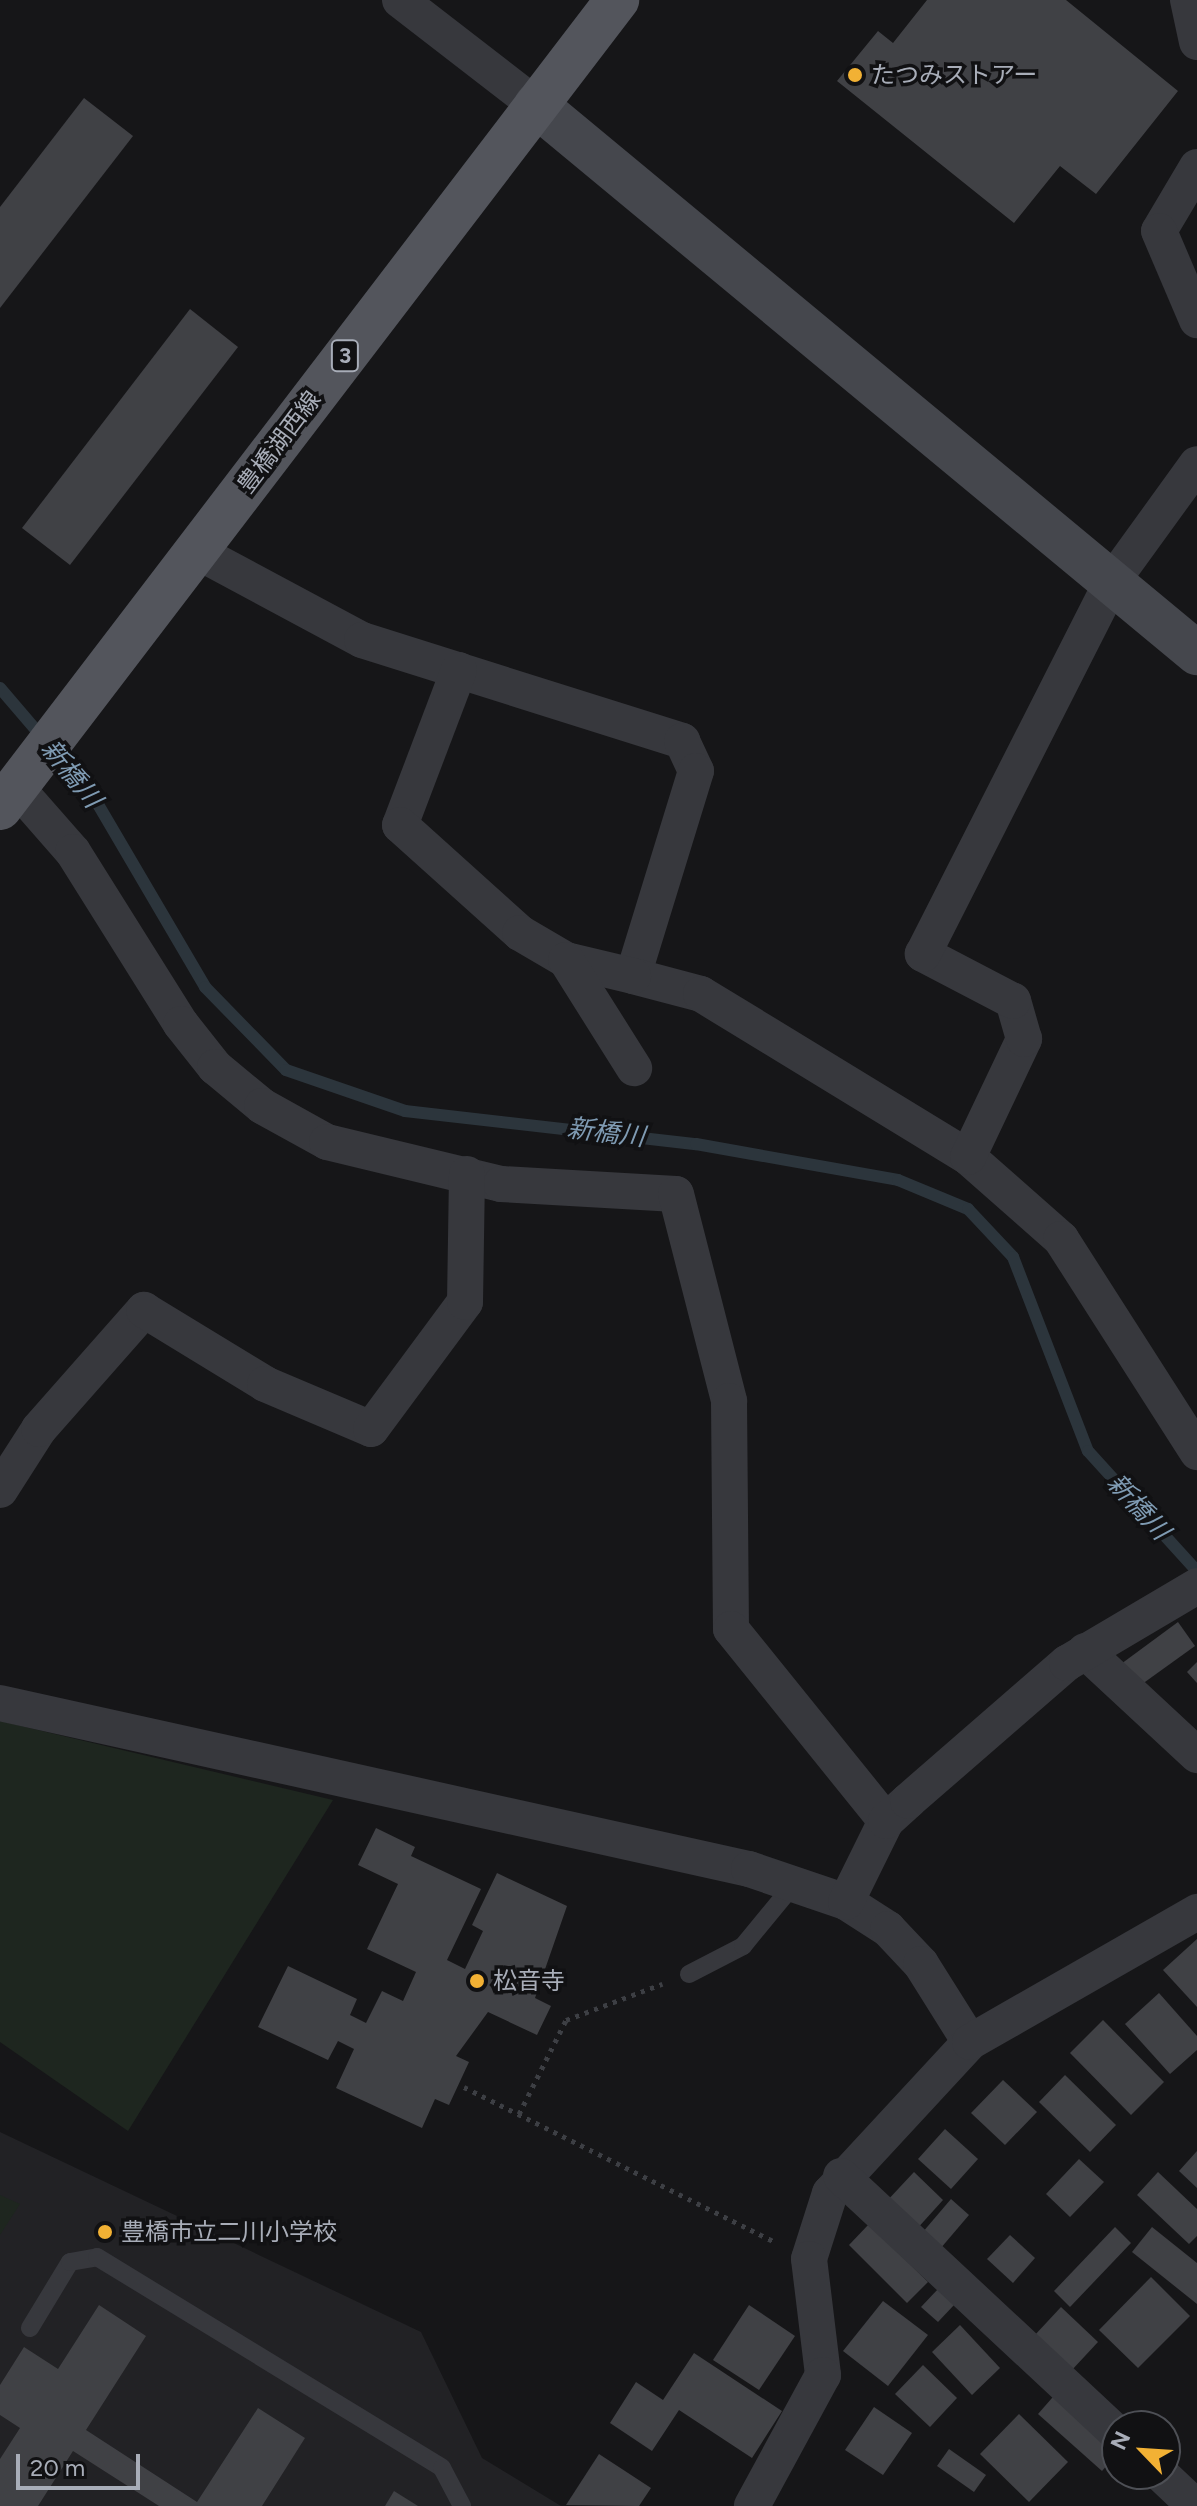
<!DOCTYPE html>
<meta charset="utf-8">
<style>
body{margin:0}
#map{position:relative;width:1197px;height:2506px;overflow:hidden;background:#161618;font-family:Figtree,"Noto Sans JP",sans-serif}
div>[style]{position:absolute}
.built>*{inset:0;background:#222225}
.green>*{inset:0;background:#1e261f}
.stream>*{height:12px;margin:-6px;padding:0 6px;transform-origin:6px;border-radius:6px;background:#2c353c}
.building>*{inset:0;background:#404145}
.path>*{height:5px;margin-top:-2.5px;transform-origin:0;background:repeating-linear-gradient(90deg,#3d3f44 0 4px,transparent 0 10px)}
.lane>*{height:18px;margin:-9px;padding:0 9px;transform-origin:9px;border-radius:9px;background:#37383d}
.street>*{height:36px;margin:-18px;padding:0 18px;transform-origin:18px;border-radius:18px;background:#37383d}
.secondary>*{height:44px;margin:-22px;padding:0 22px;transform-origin:22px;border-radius:22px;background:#45474d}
.primary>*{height:44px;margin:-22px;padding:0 22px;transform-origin:22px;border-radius:22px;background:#53555c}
.dots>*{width:22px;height:22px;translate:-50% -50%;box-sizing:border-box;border:4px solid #111113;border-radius:50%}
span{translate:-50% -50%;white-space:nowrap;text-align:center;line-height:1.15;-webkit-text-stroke:7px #111113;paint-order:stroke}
.shield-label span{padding:2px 6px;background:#111113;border:2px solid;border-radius:6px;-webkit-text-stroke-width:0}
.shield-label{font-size:22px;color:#a8adb8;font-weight:700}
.poi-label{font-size:24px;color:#a8adb8}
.left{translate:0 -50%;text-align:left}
.street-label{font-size:24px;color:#a8adb8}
.water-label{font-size:26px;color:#7f9bb3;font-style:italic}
.north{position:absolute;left:1101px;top:2410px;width:80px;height:80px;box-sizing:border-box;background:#111113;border:2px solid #4d4f55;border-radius:50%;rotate:295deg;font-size:22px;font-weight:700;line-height:32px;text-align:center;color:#a8adb8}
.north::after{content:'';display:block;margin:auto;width:28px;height:36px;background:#f2b134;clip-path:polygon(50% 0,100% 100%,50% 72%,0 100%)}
.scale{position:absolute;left:16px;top:2454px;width:124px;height:36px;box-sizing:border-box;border:4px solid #a8adb8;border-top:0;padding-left:10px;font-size:24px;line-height:28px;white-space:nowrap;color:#a8adb8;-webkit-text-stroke:6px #111113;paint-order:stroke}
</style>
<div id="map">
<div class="built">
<div style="clip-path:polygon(0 2132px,421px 2332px,482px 2458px,561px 2506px,0 2506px)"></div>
</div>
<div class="green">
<div style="clip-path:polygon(0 1721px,333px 1800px,128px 2131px,0 2042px)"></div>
<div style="clip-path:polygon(0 2195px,20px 2204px,0 2235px)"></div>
</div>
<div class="stream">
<div style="left:0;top:688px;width:65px;rotate:49.4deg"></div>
<div style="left:54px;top:752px;width:70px;rotate:50.2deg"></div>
<div style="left:99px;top:806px;width:210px;rotate:59.6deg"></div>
<div style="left:205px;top:987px;width:116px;rotate:45.7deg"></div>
<div style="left:286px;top:1070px;width:126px;rotate:19deg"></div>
<div style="left:405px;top:1111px;width:293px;rotate:6.5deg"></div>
<div style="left:696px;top:1144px;width:205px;rotate:10.1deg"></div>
<div style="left:898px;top:1180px;width:76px;rotate:22.5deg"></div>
<div style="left:968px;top:1209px;width:66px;rotate:46.8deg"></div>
<div style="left:1013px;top:1257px;width:208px;rotate:68.9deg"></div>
<div style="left:1088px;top:1451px;width:162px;rotate:47.8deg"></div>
</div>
<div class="building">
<div style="clip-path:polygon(927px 0,1066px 0,1178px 91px,1096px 194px,1060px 166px,1014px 223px,837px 81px,878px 31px,893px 43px)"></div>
<div style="clip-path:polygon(84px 98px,133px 136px,0 308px,0 207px)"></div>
<div style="clip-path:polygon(190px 309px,238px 347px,70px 565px,22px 528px)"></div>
<div style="clip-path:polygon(1178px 1622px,1195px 1646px,1138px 1687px,1121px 1664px)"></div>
<div style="clip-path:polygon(1197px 1662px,1197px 1683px,1187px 1672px)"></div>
<div style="clip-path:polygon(376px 1828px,415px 1847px,411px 1856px,481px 1889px,447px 1960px,465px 1969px,483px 1931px,472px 1925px,497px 1873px,567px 1906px,535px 1998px,551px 2006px,537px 2035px,488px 2012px,456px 2056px,469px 2062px,449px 2105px,435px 2099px,422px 2128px,336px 2088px,354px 2049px,338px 2041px,328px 2060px,258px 2027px,288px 1966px,357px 1999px,350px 2015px,366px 2023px,382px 1991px,403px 2001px,416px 1972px,367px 1949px,398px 1884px,358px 1865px)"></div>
<div style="clip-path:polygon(1197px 1939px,1197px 2007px,1163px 1970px)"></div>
<div style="clip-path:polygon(1159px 1993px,1197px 2036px,1197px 2050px,1170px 2074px,1125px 2024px)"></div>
<div style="clip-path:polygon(1103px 2020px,1164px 2082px,1131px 2115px,1070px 2053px)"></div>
<div style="clip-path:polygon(1065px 2075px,1116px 2125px,1090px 2152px,1039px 2102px)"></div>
<div style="clip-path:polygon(1003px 2080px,1037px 2112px,1005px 2145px,971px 2113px)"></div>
<div style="clip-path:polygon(945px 2129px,978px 2159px,951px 2189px,918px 2159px)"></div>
<div style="clip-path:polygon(1197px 2151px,1197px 2188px,1179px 2171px)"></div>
<div style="clip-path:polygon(1079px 2159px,1104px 2182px,1070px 2217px,1046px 2194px)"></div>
<div style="clip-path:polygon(914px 2172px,943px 2200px,915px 2231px,885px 2203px)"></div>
<div style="clip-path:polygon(1158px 2172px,1197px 2209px,1197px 2236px,1189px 2244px,1137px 2195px)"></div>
<div style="clip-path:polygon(951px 2199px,969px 2215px,940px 2249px,922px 2233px)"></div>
<div style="clip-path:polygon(869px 2224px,928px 2282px,907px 2303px,849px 2245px)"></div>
<div style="clip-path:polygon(1115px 2227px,1131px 2243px,1070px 2307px,1054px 2291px)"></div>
<div style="clip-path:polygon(1152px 2227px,1197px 2263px,1197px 2304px,1132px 2252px)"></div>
<div style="clip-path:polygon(1010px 2235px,1035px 2258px,1013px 2283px,987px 2259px)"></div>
<div style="clip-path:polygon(1151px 2277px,1190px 2316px,1138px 2368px,1099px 2330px)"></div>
<div style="clip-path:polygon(938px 2289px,954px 2305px,938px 2322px,921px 2307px)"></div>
<div style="clip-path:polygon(883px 2301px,928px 2335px,888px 2386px,843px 2351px)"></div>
<div style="clip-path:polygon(99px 2305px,146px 2336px,86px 2430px,197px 2502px,258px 2408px,305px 2438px,262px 2506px,159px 2506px,73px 2451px,38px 2506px,0 2506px,0 2459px,20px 2428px,0 2415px,0 2385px,24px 2347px,58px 2369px)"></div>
<div style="clip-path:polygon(749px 2305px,795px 2336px,759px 2390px,713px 2360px)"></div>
<div style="clip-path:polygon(1061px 2307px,1098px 2342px,1071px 2371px,1034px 2336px)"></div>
<div style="clip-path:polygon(960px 2325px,1000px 2368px,972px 2395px,932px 2352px)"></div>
<div style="clip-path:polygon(694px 2353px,782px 2411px,752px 2458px,679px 2410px,652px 2451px,610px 2423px,636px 2382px,663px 2400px)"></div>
<div style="clip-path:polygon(923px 2365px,957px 2398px,930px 2427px,895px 2394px)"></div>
<div style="clip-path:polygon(1059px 2390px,1117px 2441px,1117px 2454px,1102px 2471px,1038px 2414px)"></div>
<div style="clip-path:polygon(874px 2407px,912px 2433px,883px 2475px,845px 2450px)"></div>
<div style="clip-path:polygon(1019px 2414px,1068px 2462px,1029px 2502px,980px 2454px)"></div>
<div style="clip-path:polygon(949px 2449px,986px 2475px,974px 2492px,937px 2466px)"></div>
<div style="clip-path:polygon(599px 2454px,651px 2488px,639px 2506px,566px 2505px)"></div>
<div style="clip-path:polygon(394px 2491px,418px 2506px,385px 2506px)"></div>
</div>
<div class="path">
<div style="left:464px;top:2087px;width:347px;rotate:26.5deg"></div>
<div style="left:519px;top:2114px;width:105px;rotate:-63.4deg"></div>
<div style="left:566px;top:2020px;width:103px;rotate:-20.6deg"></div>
</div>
<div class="lane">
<div style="left:689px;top:1974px;width:61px;rotate:-27.4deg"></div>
<div style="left:743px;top:1946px;width:80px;rotate:-50.6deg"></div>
<div style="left:30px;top:2328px;width:77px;rotate:-58.8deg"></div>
<div style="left:70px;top:2262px;width:27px;rotate:-10deg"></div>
<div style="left:97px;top:2257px;width:404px;rotate:31.4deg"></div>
<div style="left:442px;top:2468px;width:43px;rotate:62.2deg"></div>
</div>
<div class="street">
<div style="left:400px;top:0;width:172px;rotate:37.7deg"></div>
<div style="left:1188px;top:0;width:43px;rotate:77.9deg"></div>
<div style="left:1197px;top:167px;width:74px;rotate:120.7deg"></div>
<div style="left:1159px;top:231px;width:97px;rotate:66.9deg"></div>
<div style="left:196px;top:551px;width:188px;rotate:28.2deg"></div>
<div style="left:362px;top:640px;width:336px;rotate:17.5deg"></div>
<div style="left:682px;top:741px;width:33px;rotate:65deg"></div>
<div style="left:696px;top:771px;width:214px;rotate:107.1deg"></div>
<div style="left:633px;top:976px;width:70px;rotate:14.8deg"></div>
<div style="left:701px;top:994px;width:313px;rotate:31.4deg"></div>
<div style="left:968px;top:1157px;width:124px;rotate:41.4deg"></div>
<div style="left:1061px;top:1239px;width:253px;rotate:57.4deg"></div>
<div style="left:459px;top:670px;width:166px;rotate:110.8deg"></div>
<div style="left:400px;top:825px;width:161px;rotate:42deg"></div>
<div style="left:520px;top:933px;width:53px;rotate:30.4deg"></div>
<div style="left:566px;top:960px;width:69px;rotate:13.4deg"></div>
<div style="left:16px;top:787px;width:86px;rotate:48.8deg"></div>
<div style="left:73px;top:852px;width:203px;rotate:57.9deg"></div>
<div style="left:181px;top:1024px;width:55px;rotate:51.7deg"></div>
<div style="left:215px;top:1067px;width:61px;rotate:39.7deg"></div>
<div style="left:262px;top:1106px;width:74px;rotate:29deg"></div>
<div style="left:327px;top:1142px;width:179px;rotate:13.6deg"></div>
<div style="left:501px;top:1184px;width:175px;rotate:3.3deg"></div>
<div style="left:676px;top:1194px;width:214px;rotate:75.6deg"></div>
<div style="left:729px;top:1401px;width:228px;rotate:89.5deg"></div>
<div style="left:731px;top:1629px;width:247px;rotate:51.1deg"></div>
<div style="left:566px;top:960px;width:128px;rotate:57.8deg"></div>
<div style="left:968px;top:1157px;width:131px;rotate:-64.6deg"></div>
<div style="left:1024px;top:1039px;width:40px;rotate:-106deg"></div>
<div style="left:1013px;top:1001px;width:102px;rotate:-152.4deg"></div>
<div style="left:923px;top:954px;width:419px;rotate:-63.1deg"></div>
<div style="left:1113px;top:580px;width:143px;rotate:-54.1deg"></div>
<div style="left:0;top:1490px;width:72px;rotate:-57.4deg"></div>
<div style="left:39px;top:1429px;width:159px;rotate:-48.6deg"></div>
<div style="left:144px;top:1310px;width:142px;rotate:31.4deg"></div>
<div style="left:265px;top:1384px;width:115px;rotate:23deg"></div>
<div style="left:371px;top:1429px;width:158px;rotate:-53.5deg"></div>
<div style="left:465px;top:1302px;width:128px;rotate:-89.1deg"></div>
<div style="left:1085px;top:1651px;width:153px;rotate:42.9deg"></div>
<div style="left:0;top:1703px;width:767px;rotate:12.5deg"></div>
<div style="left:749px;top:1869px;width:102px;rotate:18.8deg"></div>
<div style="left:846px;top:1902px;width:50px;rotate:32.7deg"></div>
<div style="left:888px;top:1929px;width:48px;rotate:46.7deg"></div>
<div style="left:921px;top:1964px;width:92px;rotate:57.9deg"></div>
<div style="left:970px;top:2042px;width:206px;rotate:132.8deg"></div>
<div style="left:830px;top:2193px;width:69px;rotate:107.7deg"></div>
<div style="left:809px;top:2259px;width:117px;rotate:83.1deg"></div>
<div style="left:823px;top:2375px;width:149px;rotate:118.5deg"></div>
<div style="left:846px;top:1902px;width:90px;rotate:-63.7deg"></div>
<div style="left:886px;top:1821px;width:30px;rotate:-42deg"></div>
<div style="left:908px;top:1801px;width:211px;rotate:-41deg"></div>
<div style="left:1067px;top:1663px;width:151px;rotate:-30.6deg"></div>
<div style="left:970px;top:2042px;width:262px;rotate:-29.8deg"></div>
<div style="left:841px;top:2176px;width:377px;rotate:43deg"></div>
<div style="left:1161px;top:2474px;width:47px;rotate:43.3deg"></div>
</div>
<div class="secondary">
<div style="left:536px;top:105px;width:859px;rotate:39.66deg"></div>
</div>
<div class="primary">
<div style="left:0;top:808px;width:1017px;rotate:-52.63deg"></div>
</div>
<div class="dots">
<div style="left:855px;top:75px;background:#f2b134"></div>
<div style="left:477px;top:1981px;background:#f2b134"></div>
<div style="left:105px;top:2232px;background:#f2b134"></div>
</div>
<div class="shield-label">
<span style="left:345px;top:356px">3</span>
</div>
<div class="poi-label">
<span class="left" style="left:871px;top:75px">たつみストアー</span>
<span class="left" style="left:493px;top:1981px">松音寺</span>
<span class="left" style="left:121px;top:2232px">豊橋市立二川小学校</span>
</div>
<div class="street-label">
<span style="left:279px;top:442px;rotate:-53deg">豊橋湖西線</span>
</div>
<div class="water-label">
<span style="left:71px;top:774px;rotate:51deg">新橋川</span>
<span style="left:606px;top:1133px;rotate:7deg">新橋川</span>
<span style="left:1138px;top:1507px;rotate:48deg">新橋川</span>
</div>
<div class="north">N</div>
<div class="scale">20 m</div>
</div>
